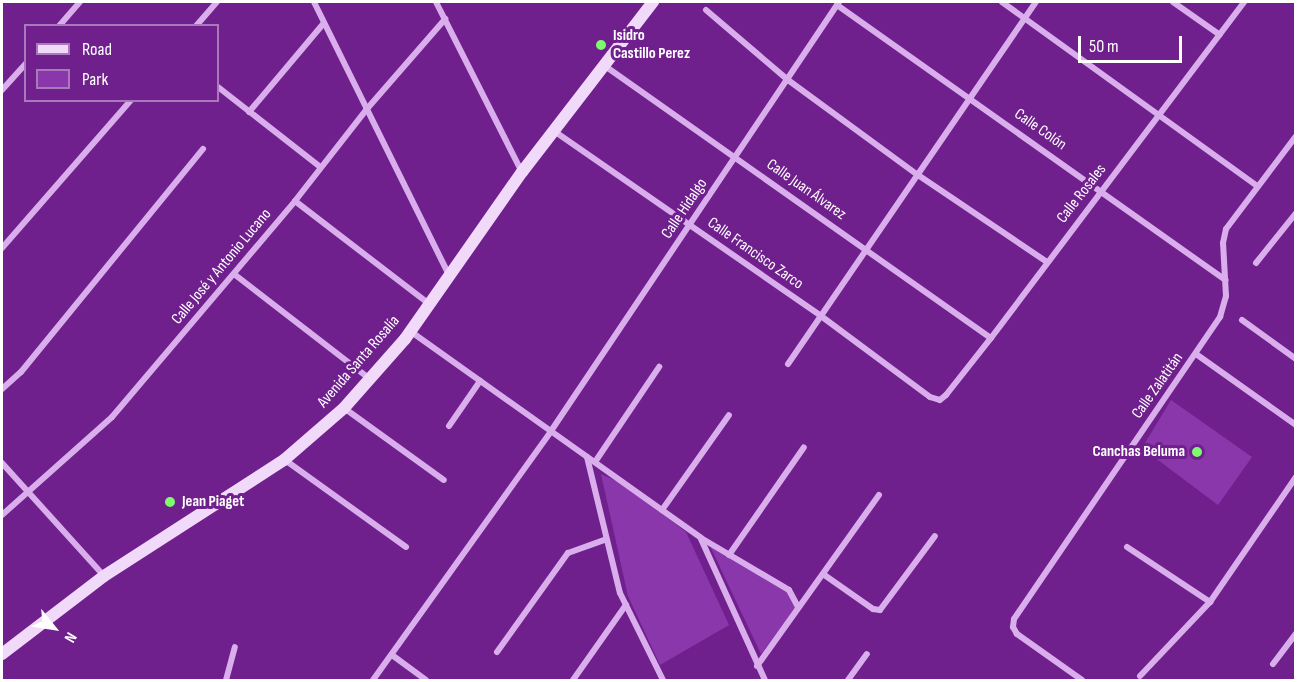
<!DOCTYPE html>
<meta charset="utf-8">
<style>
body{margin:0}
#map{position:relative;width:1297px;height:682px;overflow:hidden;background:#6f208d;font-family:"Sofia Sans Condensed",sans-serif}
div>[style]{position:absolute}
.green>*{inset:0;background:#8b37ac}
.street>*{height:6px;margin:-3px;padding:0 3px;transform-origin:3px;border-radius:3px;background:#daaeec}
.secondary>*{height:12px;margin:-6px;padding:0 6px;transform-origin:6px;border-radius:6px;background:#f1d9f9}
.dots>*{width:16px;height:16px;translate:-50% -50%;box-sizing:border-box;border:3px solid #6f208d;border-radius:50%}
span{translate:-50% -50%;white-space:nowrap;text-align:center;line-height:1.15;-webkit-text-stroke:6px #6f208d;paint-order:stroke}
.poi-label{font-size:16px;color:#fff;font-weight:700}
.left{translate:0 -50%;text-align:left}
.right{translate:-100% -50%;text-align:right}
.street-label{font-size:16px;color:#fff}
.frame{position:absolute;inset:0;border:3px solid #fff;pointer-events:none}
.legend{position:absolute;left:24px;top:24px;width:195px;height:78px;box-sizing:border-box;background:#6f208d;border:2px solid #a979bb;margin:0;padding:8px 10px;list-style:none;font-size:18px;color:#fff}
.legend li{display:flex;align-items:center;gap:12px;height:30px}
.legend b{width:30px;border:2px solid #a979bb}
.north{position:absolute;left:24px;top:598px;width:60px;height:60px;-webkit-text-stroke:4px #6f208d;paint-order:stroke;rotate:120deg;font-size:16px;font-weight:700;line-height:24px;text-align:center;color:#fff}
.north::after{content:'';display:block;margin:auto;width:21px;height:27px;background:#fff;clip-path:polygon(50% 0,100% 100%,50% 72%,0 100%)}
.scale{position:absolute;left:1078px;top:36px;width:104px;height:27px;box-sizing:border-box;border:3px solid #fff;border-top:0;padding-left:8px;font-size:18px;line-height:21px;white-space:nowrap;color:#fff;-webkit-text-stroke:4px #6f208d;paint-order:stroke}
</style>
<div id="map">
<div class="green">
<div style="clip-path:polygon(1171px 400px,1252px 457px,1218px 505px,1142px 448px)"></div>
<div style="clip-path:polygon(601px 474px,625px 485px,686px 532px,729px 625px,660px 665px,628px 596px)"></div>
<div style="clip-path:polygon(710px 546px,788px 591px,796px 607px,761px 654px)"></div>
</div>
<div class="street">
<div style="left:314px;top:2px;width:305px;rotate:63.7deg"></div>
<div style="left:436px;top:2px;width:191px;rotate:63.2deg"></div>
<div style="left:1002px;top:2px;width:314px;rotate:35.8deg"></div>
<div style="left:1173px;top:2px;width:57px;rotate:35.1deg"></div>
<div style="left:837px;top:5px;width:476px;rotate:35.3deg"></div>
<div style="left:706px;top:10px;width:108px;rotate:40.5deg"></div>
<div style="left:788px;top:80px;width:161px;rotate:36.2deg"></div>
<div style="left:918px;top:175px;width:156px;rotate:34deg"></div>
<div style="left:59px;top:26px;width:32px;rotate:-49deg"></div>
<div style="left:196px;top:26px;width:32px;rotate:-49deg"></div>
<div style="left:605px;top:66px;width:472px;rotate:35.2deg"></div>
<div style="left:218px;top:87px;width:128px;rotate:38deg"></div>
<div style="left:2px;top:90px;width:36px;rotate:-48deg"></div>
<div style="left:249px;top:112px;width:116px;rotate:-49.9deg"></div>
<div style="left:554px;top:131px;width:325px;rotate:34.7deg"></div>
<div style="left:821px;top:316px;width:136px;rotate:36.6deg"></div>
<div style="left:930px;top:397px;width:10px;rotate:17deg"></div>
<div style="left:940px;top:400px;width:8px;rotate:-40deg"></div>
<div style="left:946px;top:395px;width:73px;rotate:-51.7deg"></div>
<div style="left:991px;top:338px;width:421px;rotate:-53deg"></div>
<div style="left:295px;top:201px;width:169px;rotate:37.5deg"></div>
<div style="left:2px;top:248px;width:196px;rotate:-48.9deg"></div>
<div style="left:1256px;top:263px;width:64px;rotate:-51.3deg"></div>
<div style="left:234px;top:274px;width:172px;rotate:37.7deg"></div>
<div style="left:1242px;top:320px;width:67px;rotate:35.8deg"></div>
<div style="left:410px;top:331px;width:357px;rotate:35.4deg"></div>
<div style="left:701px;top:538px;width:102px;rotate:30.6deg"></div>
<div style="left:789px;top:590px;width:19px;rotate:62deg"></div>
<div style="left:1196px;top:354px;width:123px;rotate:35.4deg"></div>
<div style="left:788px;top:364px;width:439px;rotate:-55.6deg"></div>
<div style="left:2px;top:389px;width:25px;rotate:-42deg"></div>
<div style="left:21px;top:372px;width:288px;rotate:-50.8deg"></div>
<div style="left:344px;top:408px;width:123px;rotate:35.8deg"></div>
<div style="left:449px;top:426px;width:55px;rotate:-55.4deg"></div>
<div style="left:587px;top:457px;width:140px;rotate:76.4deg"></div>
<div style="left:620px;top:593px;width:97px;rotate:63.7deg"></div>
<div style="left:285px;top:460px;width:149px;rotate:35.7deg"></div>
<div style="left:595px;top:462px;width:115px;rotate:-56deg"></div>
<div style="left:2px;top:463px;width:152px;rotate:47.9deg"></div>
<div style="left:662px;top:510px;width:116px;rotate:-54.8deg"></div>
<div style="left:2px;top:515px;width:147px;rotate:-41.7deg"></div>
<div style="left:112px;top:417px;width:283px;rotate:-49.7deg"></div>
<div style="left:295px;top:201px;width:115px;rotate:-52deg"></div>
<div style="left:366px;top:110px;width:121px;rotate:-49deg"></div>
<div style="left:701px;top:539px;width:155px;rotate:65.6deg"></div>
<div style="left:1127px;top:547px;width:100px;rotate:33.5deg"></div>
<div style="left:729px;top:555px;width:131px;rotate:-55.2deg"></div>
<div style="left:823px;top:574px;width:61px;rotate:35deg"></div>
<div style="left:873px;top:609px;width:7px;rotate:8deg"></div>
<div style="left:880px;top:610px;width:92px;rotate:-53.4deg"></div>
<div style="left:497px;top:652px;width:122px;rotate:-54.4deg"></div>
<div style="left:568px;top:553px;width:41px;rotate:-19.7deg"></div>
<div style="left:392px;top:655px;width:42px;rotate:36.3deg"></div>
<div style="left:1273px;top:664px;width:39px;rotate:-53deg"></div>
<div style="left:757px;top:666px;width:210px;rotate:-54.5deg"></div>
<div style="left:1140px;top:676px;width:102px;rotate:-46.6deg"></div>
<div style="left:1210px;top:602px;width:152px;rotate:-55.5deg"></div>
<div style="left:226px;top:680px;width:34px;rotate:-75deg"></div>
<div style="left:373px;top:680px;width:306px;rotate:-54.4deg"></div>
<div style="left:551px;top:431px;width:517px;rotate:-56.13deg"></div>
<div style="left:573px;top:680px;width:92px;rotate:-54.8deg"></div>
<div style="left:848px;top:680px;width:32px;rotate:-54deg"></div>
<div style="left:1082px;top:680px;width:80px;rotate:-144.7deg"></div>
<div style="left:1017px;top:634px;width:8px;rotate:-120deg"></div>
<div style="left:1013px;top:627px;width:8px;rotate:-83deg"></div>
<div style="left:1014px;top:619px;width:366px;rotate:-55.7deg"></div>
<div style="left:1220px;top:317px;width:22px;rotate:-74deg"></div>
<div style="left:1226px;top:296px;width:53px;rotate:-93.2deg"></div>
<div style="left:1223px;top:243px;width:14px;rotate:-78deg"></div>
<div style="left:1226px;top:229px;width:116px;rotate:-53deg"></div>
</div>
<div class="secondary">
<div style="left:2px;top:654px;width:128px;rotate:-37.4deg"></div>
<div style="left:104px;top:576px;width:214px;rotate:-32.8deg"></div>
<div style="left:284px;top:460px;width:79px;rotate:-40.9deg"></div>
<div style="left:344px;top:408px;width:92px;rotate:-48.5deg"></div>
<div style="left:405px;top:339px;width:204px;rotate:-55deg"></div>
<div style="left:522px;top:172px;width:215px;rotate:-52.4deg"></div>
</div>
<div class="dots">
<div style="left:601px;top:45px;background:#7ff96e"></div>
<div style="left:1197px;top:452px;background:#7ff96e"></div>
<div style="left:170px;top:502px;background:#7ff96e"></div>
</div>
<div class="poi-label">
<span class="left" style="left:613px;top:45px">Isidro<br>Castillo Perez</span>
<span class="right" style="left:1185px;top:452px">Canchas Beluma</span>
<span class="left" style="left:182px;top:502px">Jean Piaget</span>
</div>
<div class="street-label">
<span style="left:1040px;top:130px;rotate:35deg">Calle Colón</span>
<span style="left:806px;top:190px;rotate:35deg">Calle Juan Álvarez</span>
<span style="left:1082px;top:194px;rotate:-52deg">Calle Rosales</span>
<span style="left:685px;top:209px;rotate:-56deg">Calle Hidalgo</span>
<span style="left:755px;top:254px;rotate:35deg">Calle Francisco Zarco</span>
<span style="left:222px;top:267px;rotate:-50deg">Calle José y Antonio Lucano</span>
<span style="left:359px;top:362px;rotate:-49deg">Avenida Santa Rosalía</span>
<span style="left:1158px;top:386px;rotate:-55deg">Calle Zalatitán</span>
</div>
<div class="frame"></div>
<ul class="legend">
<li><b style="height:8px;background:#f1d9f9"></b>Road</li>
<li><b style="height:16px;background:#8b37ac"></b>Park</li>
</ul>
<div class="north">N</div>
<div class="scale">50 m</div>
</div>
